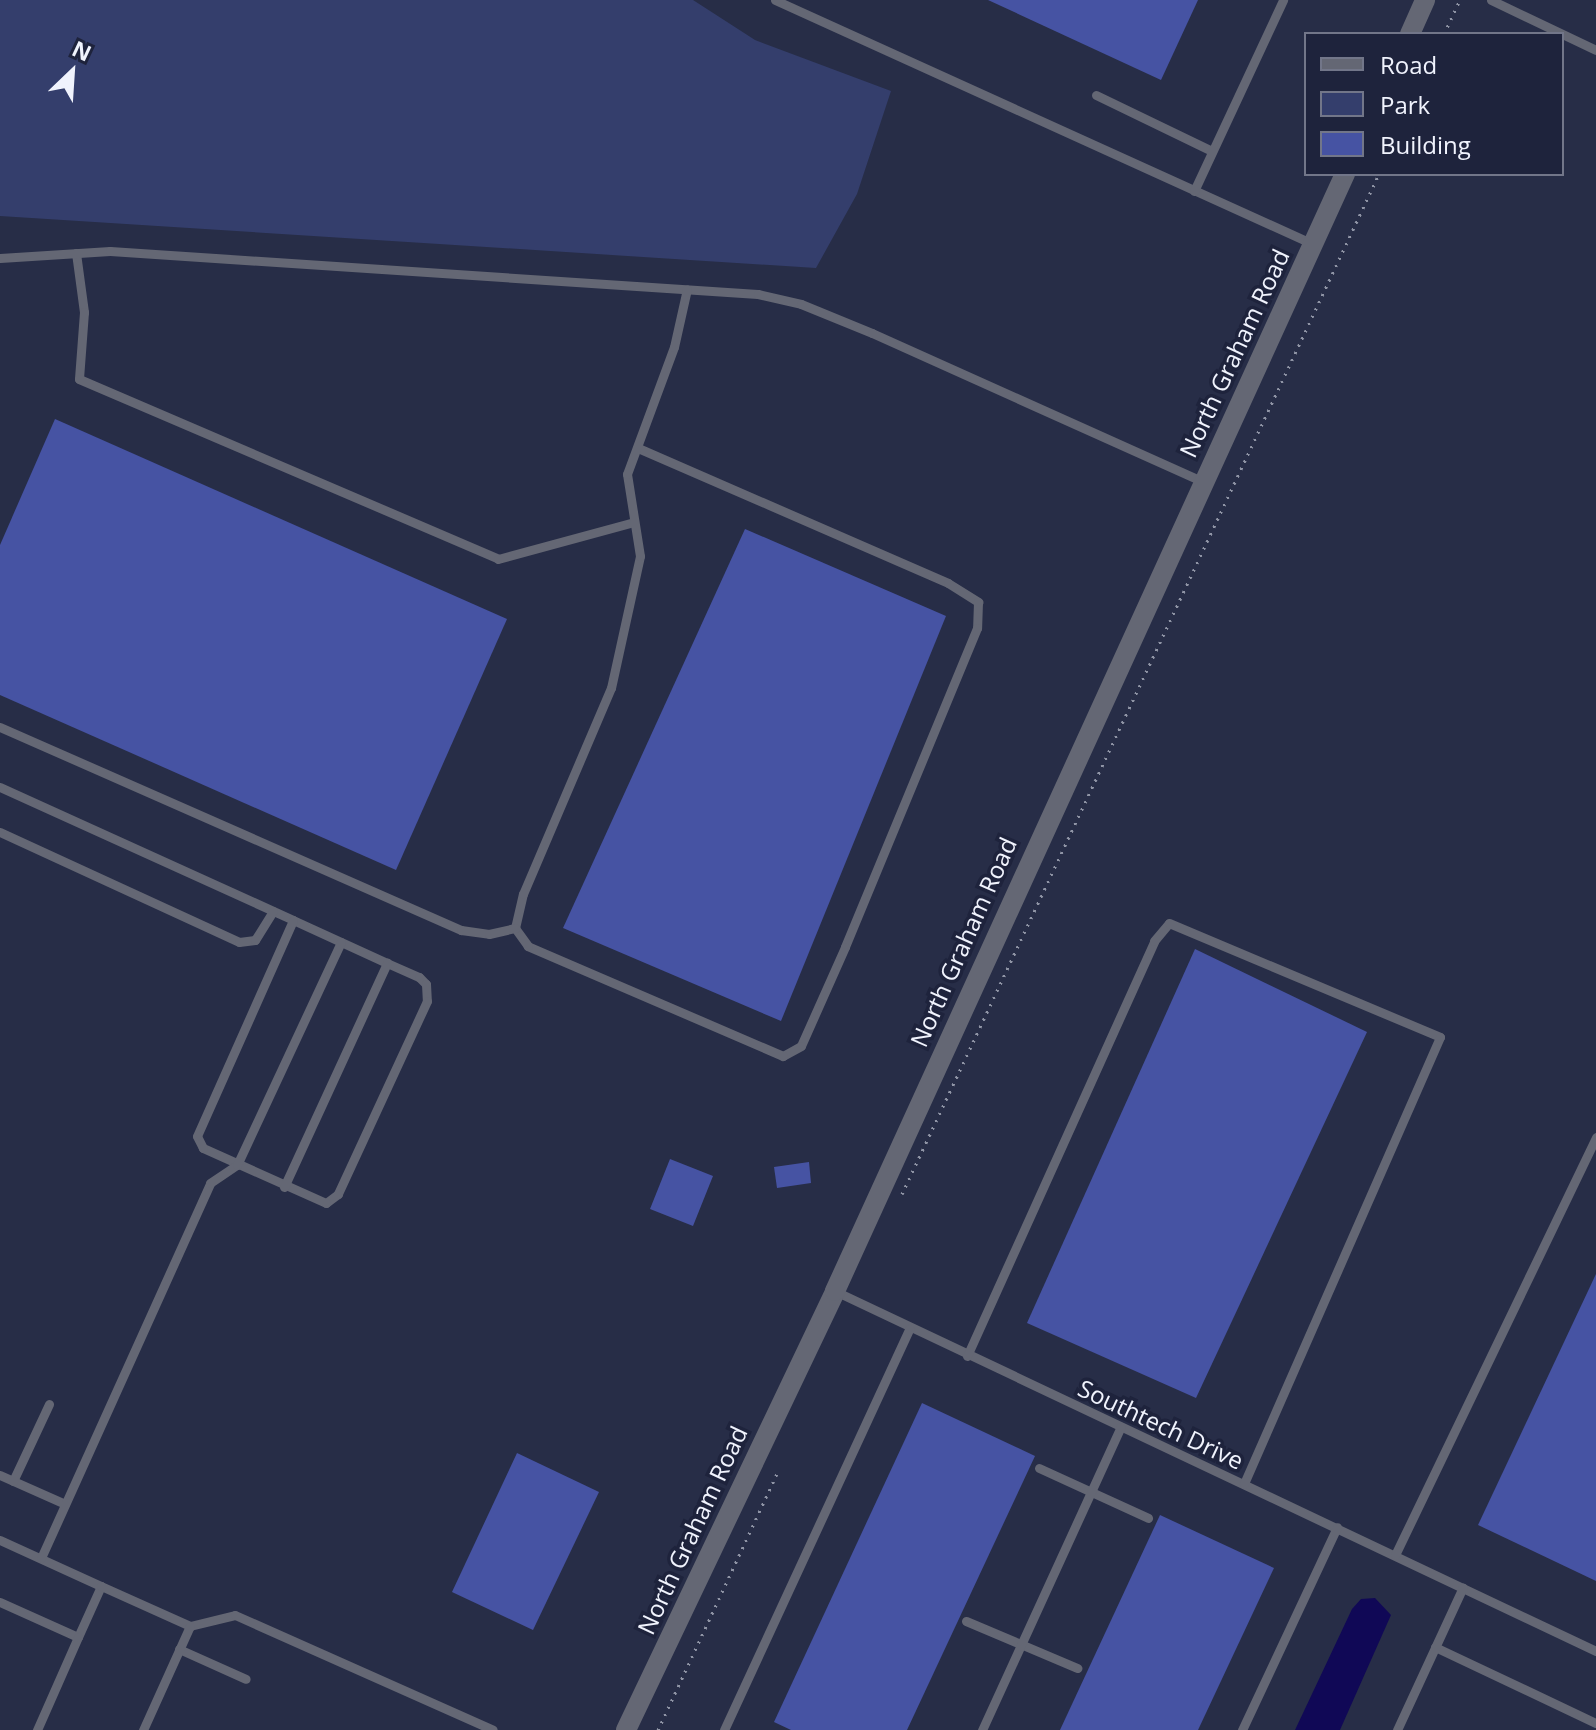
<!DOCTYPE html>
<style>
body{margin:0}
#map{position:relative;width:1596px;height:1730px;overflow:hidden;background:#272d47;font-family:"Open Sans",sans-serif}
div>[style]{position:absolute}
.green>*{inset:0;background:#343e6c}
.water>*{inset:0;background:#100856}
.building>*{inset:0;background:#4653a3}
.path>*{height:3px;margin-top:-1.5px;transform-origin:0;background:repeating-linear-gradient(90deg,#9095a6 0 2px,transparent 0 8px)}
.service>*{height:9px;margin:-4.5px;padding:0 4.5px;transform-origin:4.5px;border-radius:4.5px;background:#646774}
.tertiary>*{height:20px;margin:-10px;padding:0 10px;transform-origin:10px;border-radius:10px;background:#646774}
span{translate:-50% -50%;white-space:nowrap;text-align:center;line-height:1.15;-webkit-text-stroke:7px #1e233c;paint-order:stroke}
.street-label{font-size:24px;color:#f0f3fd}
.legend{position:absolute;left:1304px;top:32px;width:260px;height:144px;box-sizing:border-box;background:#1e233c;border:2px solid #727689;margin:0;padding:10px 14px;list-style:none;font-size:24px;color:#f0f3fd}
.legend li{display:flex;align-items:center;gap:16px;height:40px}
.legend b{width:40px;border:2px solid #727689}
.north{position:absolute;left:32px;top:32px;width:80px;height:80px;-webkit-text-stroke:6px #1e233c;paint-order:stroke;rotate:25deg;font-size:22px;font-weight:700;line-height:32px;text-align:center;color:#f0f3fd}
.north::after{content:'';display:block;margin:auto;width:28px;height:36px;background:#f0f3fd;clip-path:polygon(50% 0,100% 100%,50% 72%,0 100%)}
</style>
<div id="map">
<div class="green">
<div style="clip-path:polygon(0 0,693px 0,755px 40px,891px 91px,857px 194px,816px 268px,0 216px)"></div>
</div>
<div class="water">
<div style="clip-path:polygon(1375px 1598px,1391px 1615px,1340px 1730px,1295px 1730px,1352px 1609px,1361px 1599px)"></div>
</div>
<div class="building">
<div style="clip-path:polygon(988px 0,1198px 0,1161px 80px)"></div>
<div style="clip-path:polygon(55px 419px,507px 619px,396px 870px,0 695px,0 545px)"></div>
<div style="clip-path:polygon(745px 529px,946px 616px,781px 1021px,563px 928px)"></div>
<div style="clip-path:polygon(1195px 949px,1367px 1032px,1196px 1398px,1027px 1323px)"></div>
<div style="clip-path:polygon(670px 1159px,713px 1176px,693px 1226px,650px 1209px)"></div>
<div style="clip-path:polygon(809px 1162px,811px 1183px,777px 1188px,774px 1167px)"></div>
<div style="clip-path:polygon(1596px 1274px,1596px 1581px,1478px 1525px)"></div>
<div style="clip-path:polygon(922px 1403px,1035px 1456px,907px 1730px,791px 1730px,774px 1722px)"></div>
<div style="clip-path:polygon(517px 1453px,599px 1492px,533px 1630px,452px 1592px)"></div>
<div style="clip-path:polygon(1160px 1515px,1274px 1568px,1198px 1730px,1060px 1730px)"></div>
</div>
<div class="path">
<div style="left:1444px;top:34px;width:38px;rotate:-65deg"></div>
<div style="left:902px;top:1194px;width:1126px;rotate:-64.94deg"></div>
<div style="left:658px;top:1730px;width:285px;rotate:-65.1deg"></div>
</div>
<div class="service">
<div style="left:775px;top:0;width:591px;rotate:24.4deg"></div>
<div style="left:1491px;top:0;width:116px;rotate:25.5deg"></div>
<div style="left:1096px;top:95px;width:129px;rotate:25.8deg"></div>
<div style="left:1194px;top:191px;width:211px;rotate:-65deg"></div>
<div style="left:76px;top:253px;width:60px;rotate:82.3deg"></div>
<div style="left:84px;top:312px;width:67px;rotate:94.3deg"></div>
<div style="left:79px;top:379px;width:456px;rotate:23.2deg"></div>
<div style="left:498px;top:559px;width:141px;rotate:-15.2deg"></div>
<div style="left:0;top:258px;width:110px;rotate:-3.6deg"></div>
<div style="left:110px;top:251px;width:649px;rotate:3.8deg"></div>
<div style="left:758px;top:294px;width:44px;rotate:13.1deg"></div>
<div style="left:801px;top:304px;width:77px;rotate:22.2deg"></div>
<div style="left:872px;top:333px;width:364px;rotate:24.2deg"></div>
<div style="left:638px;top:448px;width:338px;rotate:23.5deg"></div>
<div style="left:948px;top:583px;width:36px;rotate:32deg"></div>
<div style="left:978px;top:602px;width:26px;rotate:92deg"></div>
<div style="left:977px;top:628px;width:345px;rotate:112.5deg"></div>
<div style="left:845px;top:947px;width:108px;rotate:114deg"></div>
<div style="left:801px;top:1046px;width:21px;rotate:151deg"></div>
<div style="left:783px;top:1056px;width:278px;rotate:-156.7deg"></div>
<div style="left:528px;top:946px;width:22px;rotate:-126deg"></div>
<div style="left:515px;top:928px;width:35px;rotate:-77deg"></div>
<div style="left:523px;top:894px;width:224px;rotate:-66.9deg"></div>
<div style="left:611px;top:688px;width:135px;rotate:-77.6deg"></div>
<div style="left:640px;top:556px;width:83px;rotate:-99deg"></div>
<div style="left:627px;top:474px;width:135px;rotate:-69.7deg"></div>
<div style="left:674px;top:347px;width:59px;rotate:-77.4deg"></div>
<div style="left:0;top:727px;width:504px;rotate:23.77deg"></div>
<div style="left:461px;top:930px;width:28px;rotate:8deg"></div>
<div style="left:489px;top:934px;width:27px;rotate:-13deg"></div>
<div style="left:0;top:787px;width:322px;rotate:24.4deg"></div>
<div style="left:293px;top:920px;width:103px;rotate:24.6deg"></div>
<div style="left:387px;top:963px;width:35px;rotate:24deg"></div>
<div style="left:419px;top:977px;width:10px;rotate:45deg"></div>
<div style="left:426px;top:984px;width:17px;rotate:87deg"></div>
<div style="left:427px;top:1001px;width:213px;rotate:114.8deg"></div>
<div style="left:338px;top:1194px;width:15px;rotate:143deg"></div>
<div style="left:326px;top:1203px;width:135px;rotate:-155.9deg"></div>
<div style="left:203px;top:1148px;width:13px;rotate:-117deg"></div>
<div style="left:197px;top:1136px;width:236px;rotate:-66deg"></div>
<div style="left:0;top:832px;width:263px;rotate:24.7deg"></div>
<div style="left:239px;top:942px;width:16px;rotate:-7deg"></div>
<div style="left:255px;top:940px;width:34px;rotate:-58deg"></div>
<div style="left:284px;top:1187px;width:247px;rotate:-65.3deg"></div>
<div style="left:835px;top:1291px;width:842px;rotate:25.32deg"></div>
<div style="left:967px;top:1356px;width:455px;rotate:-65.7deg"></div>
<div style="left:1154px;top:941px;width:23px;rotate:-50deg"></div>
<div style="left:1169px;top:923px;width:294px;rotate:22.8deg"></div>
<div style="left:1440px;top:1037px;width:488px;rotate:113.7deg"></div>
<div style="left:1039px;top:1468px;width:120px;rotate:24.6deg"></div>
<div style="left:0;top:1475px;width:71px;rotate:24deg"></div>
<div style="left:13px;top:1481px;width:85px;rotate:-64.9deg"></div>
<div style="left:0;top:1540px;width:111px;rotate:24.5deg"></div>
<div style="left:101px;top:1586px;width:56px;rotate:114.3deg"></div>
<div style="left:1395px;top:1555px;width:464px;rotate:-64.3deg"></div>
<div style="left:41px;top:1558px;width:411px;rotate:-65.7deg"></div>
<div style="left:210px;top:1183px;width:32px;rotate:-34deg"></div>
<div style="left:237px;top:1165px;width:246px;rotate:-65deg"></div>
<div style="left:101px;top:1586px;width:98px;rotate:24.2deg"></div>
<div style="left:190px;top:1626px;width:46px;rotate:-13.7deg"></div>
<div style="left:235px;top:1615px;width:282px;rotate:24deg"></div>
<div style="left:0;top:1602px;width:85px;rotate:24.2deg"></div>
<div style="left:78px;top:1637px;width:102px;rotate:113.8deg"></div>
<div style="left:966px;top:1621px;width:121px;rotate:22.9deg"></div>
<div style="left:1435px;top:1647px;width:178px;rotate:25.3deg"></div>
<div style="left:179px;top:1649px;width:73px;rotate:24.1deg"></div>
<div style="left:143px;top:1730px;width:114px;rotate:-65.7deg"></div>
<div style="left:724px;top:1730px;width:442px;rotate:-65.2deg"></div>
<div style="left:982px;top:1730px;width:333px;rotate:-65.4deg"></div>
<div style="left:1242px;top:1730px;width:224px;rotate:-64.9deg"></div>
<div style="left:1397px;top:1730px;width:157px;rotate:-65.2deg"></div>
</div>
<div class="tertiary">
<div style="left:1410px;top:34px;width:37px;rotate:-66deg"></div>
<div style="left:626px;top:1730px;width:486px;rotate:-64.5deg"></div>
<div style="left:835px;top:1291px;width:1228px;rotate:-65.46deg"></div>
</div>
<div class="street-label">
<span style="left:1234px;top:353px;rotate:-65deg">North Graham Road</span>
<span style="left:963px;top:942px;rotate:-66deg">North Graham Road</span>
<span style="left:1161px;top:1424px;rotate:25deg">Southtech Drive</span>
<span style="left:692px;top:1530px;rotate:-65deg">North Graham Road</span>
</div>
<ul class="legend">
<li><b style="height:10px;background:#646774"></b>Road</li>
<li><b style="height:22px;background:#343e6c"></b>Park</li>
<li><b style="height:22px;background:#4653a3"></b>Building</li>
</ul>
<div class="north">N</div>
</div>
